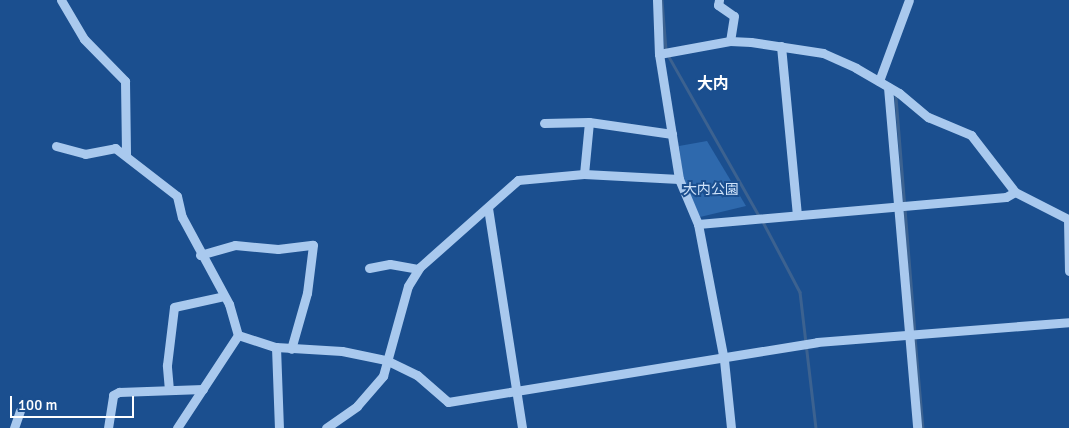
<!DOCTYPE html>
<meta charset="utf-8">
<style>
body{margin:0}
#map{position:relative;width:1069px;height:428px;overflow:hidden;background:#1b4f8f;font-family:Signika,"Noto Sans JP",sans-serif}
div>[style]{position:absolute}
.green>*{inset:0;background:#2e69ad}
.stream>*{height:2.5px;margin:-1.25px;padding:0 1.25px;transform-origin:1.25px;border-radius:1.25px;background:#3c6290}
.minor>*{height:9px;margin:-4.5px;padding:0 4.5px;transform-origin:4.5px;border-radius:4.5px;background:#a9c9ee}
span{translate:-50% -50%;white-space:nowrap;text-align:center;line-height:1.15;-webkit-text-stroke:4px #1b4f8f;paint-order:stroke}
.park-label{font-size:14px;color:#cfe3fa}
.quarter-label{font-size:16px;color:#fff;font-weight:700}
.scale{position:absolute;left:10px;top:396px;width:124px;height:22px;box-sizing:border-box;border:2px solid #fff;border-top:0;padding-left:6px;font-size:15px;line-height:18px;white-space:nowrap;color:#fff;-webkit-text-stroke:4px #1b4f8f;paint-order:stroke}
</style>
<div id="map">
<div class="green">
<div style="clip-path:polygon(707px 141px,746px 206px,700px 217px,683px 178px,679px 146px)"></div>
</div>
<div class="stream">
<div style="left:662px;top:0;width:50px;rotate:85.4deg"></div>
<div style="left:668px;top:55px;width:185px;rotate:60.5deg"></div>
<div style="left:896px;top:97px;width:236px;rotate:85.4deg"></div>
<div style="left:762px;top:220px;width:81px;rotate:62.2deg"></div>
<div style="left:800px;top:292px;width:137px;rotate:83.3deg"></div>
<div style="left:915px;top:337px;width:91px;rotate:85deg"></div>
</div>
<div class="minor">
<div style="left:61px;top:0;width:45px;rotate:59.5deg"></div>
<div style="left:84px;top:39px;width:59px;rotate:45.7deg"></div>
<div style="left:125px;top:81px;width:74px;rotate:89.2deg"></div>
<div style="left:657px;top:0;width:54px;rotate:87.9deg"></div>
<div style="left:659px;top:54px;width:127px;rotate:80.9deg"></div>
<div style="left:679px;top:179px;width:49px;rotate:67.1deg"></div>
<div style="left:698px;top:224px;width:138px;rotate:79.2deg"></div>
<div style="left:724px;top:360px;width:68px;rotate:84.1deg"></div>
<div style="left:719px;top:0;width:5px;rotate:101deg"></div>
<div style="left:718px;top:5px;width:19px;rotate:35deg"></div>
<div style="left:734px;top:16px;width:25px;rotate:99deg"></div>
<div style="left:781px;top:46px;width:169px;rotate:84.6deg"></div>
<div style="left:659px;top:54px;width:72px;rotate:-10.4deg"></div>
<div style="left:730px;top:41px;width:21px;rotate:3deg"></div>
<div style="left:751px;top:42px;width:73px;rotate:8.7deg"></div>
<div style="left:823px;top:53px;width:36px;rotate:24deg"></div>
<div style="left:856px;top:68px;width:50px;rotate:30.2deg"></div>
<div style="left:899px;top:93px;width:38px;rotate:40deg"></div>
<div style="left:928px;top:117px;width:47px;rotate:22.7deg"></div>
<div style="left:971px;top:135px;width:72px;rotate:52.3deg"></div>
<div style="left:1015px;top:192px;width:59px;rotate:27deg"></div>
<div style="left:1068px;top:219px;width:52px;rotate:88.9deg"></div>
<div style="left:879px;top:81px;width:86px;rotate:-69.7deg"></div>
<div style="left:888px;top:87px;width:342px;rotate:85.1deg"></div>
<div style="left:544px;top:123px;width:45px;rotate:-1.3deg"></div>
<div style="left:589px;top:122px;width:84px;rotate:8.2deg"></div>
<div style="left:56px;top:146px;width:30px;rotate:15deg"></div>
<div style="left:85px;top:154px;width:31px;rotate:-11deg"></div>
<div style="left:115px;top:148px;width:78px;rotate:37.7deg"></div>
<div style="left:177px;top:196px;width:22px;rotate:77deg"></div>
<div style="left:182px;top:217px;width:99px;rotate:61.6deg"></div>
<div style="left:229px;top:304px;width:32px;rotate:74deg"></div>
<div style="left:584px;top:174px;width:52px;rotate:-84.5deg"></div>
<div style="left:488px;top:208px;width:223px;rotate:81.2deg"></div>
<div style="left:698px;top:224px;width:309px;rotate:-5deg"></div>
<div style="left:1006px;top:197px;width:10px;rotate:-29deg"></div>
<div style="left:200px;top:255px;width:36px;rotate:-16deg"></div>
<div style="left:235px;top:245px;width:43px;rotate:5.3deg"></div>
<div style="left:278px;top:249px;width:35px;rotate:-7deg"></div>
<div style="left:313px;top:245px;width:48px;rotate:97.1deg"></div>
<div style="left:307px;top:293px;width:58px;rotate:105.9deg"></div>
<div style="left:369px;top:268px;width:21px;rotate:-11deg"></div>
<div style="left:390px;top:264px;width:28px;rotate:10deg"></div>
<div style="left:238px;top:335px;width:40px;rotate:18deg"></div>
<div style="left:276px;top:347px;width:66px;rotate:3.5deg"></div>
<div style="left:342px;top:351px;width:45px;rotate:11.6deg"></div>
<div style="left:386px;top:360px;width:34px;rotate:26deg"></div>
<div style="left:417px;top:375px;width:41px;rotate:41.1deg"></div>
<div style="left:448px;top:402px;width:374px;rotate:-9.2deg"></div>
<div style="left:817px;top:342px;width:253px;rotate:-4.5deg"></div>
<div style="left:276px;top:347px;width:81px;rotate:87.9deg"></div>
<div style="left:169px;top:390px;width:25px;rotate:-95deg"></div>
<div style="left:167px;top:365px;width:58px;rotate:-83.1deg"></div>
<div style="left:174px;top:307px;width:51px;rotate:-12.4deg"></div>
<div style="left:14px;top:428px;width:18px;rotate:-71deg"></div>
<div style="left:108px;top:428px;width:33px;rotate:-81deg"></div>
<div style="left:113px;top:395px;width:7px;rotate:-27deg"></div>
<div style="left:119px;top:392px;width:84px;rotate:-2deg"></div>
<div style="left:177px;top:428px;width:111px;rotate:-56.7deg"></div>
<div style="left:326px;top:428px;width:38px;rotate:-35deg"></div>
<div style="left:357px;top:406px;width:40px;rotate:-49deg"></div>
<div style="left:383px;top:376px;width:93px;rotate:-74.5deg"></div>
<div style="left:408px;top:286px;width:22px;rotate:-58deg"></div>
<div style="left:420px;top:267px;width:131px;rotate:-41.6deg"></div>
<div style="left:518px;top:180px;width:66px;rotate:-5.2deg"></div>
<div style="left:584px;top:174px;width:95px;rotate:3deg"></div>
</div>
<div class="park-label">
<span style="left:711px;top:190px">大内公園</span>
</div>
<div class="quarter-label">
<span style="left:713px;top:84px">大内</span>
</div>
<div class="scale">100 m</div>
</div>
